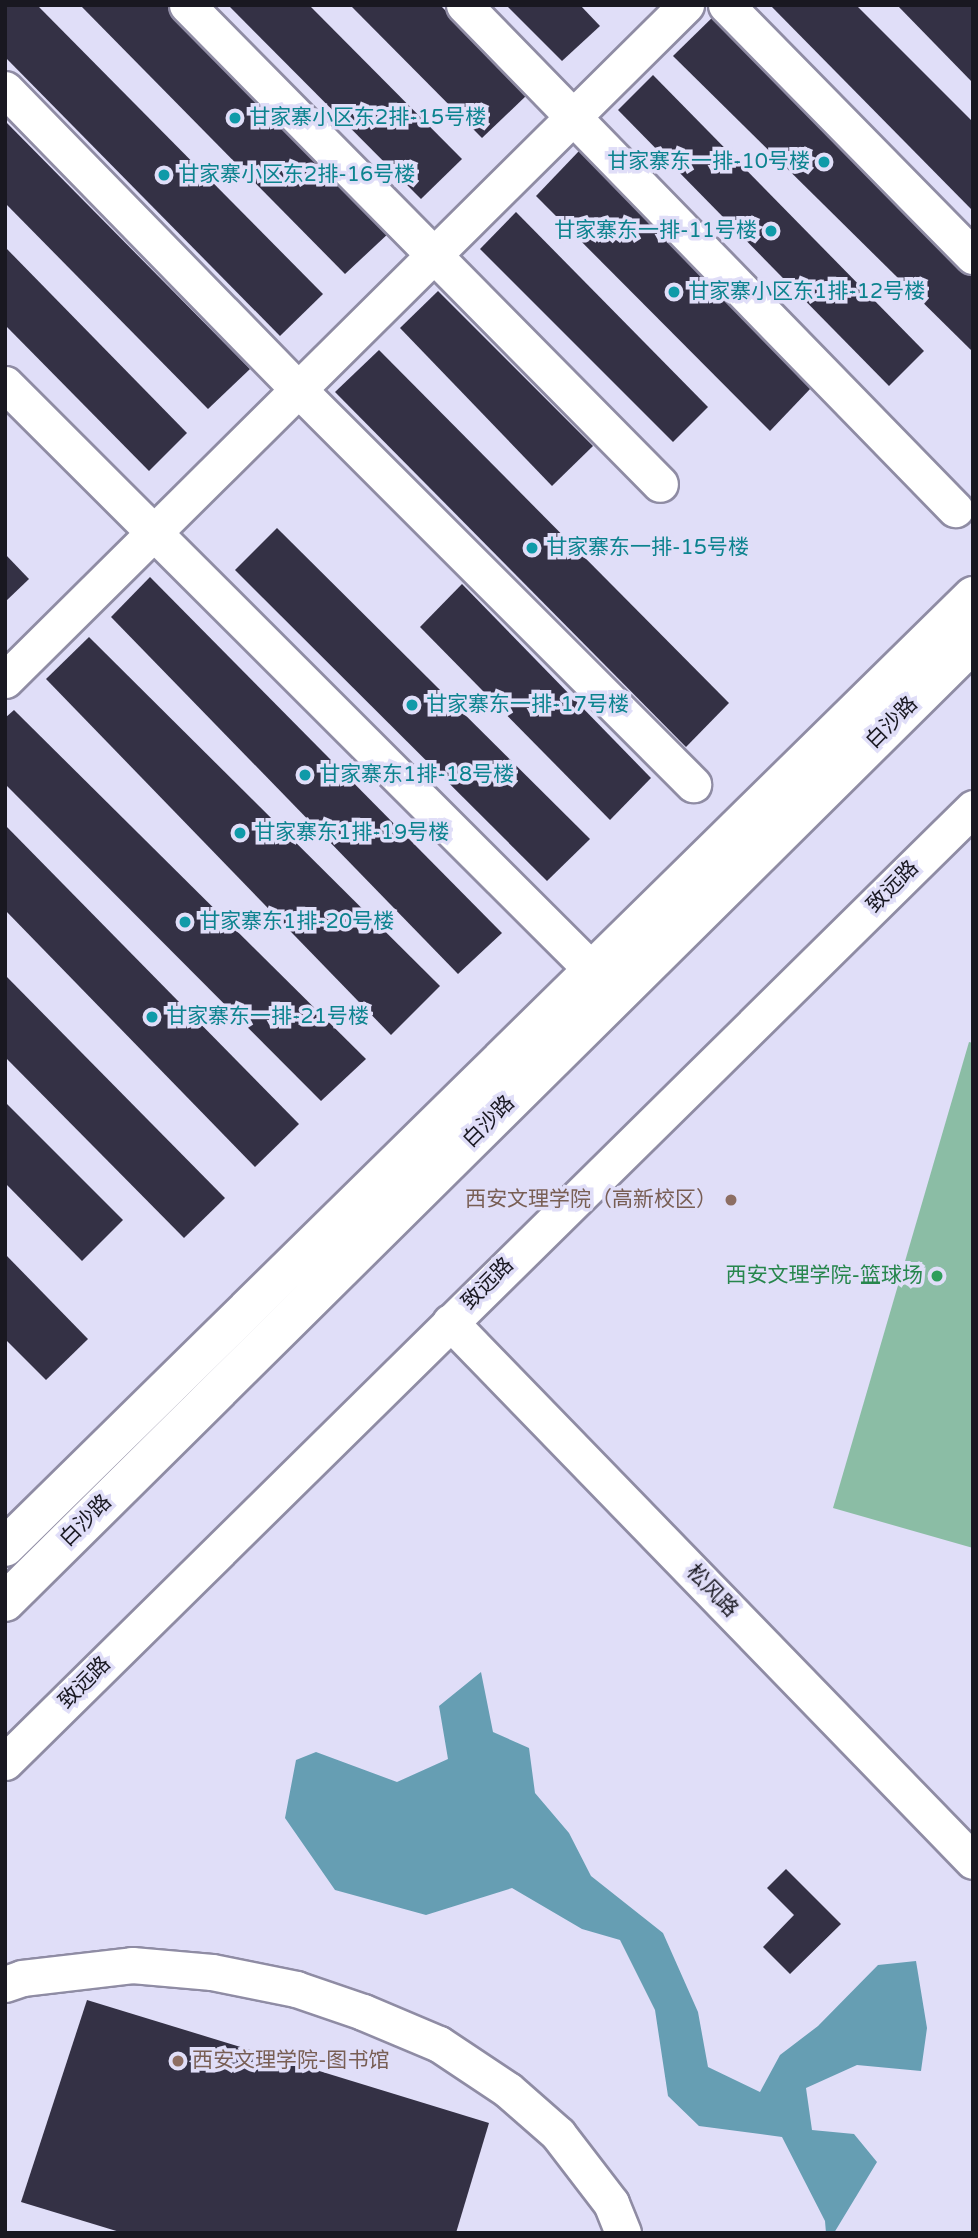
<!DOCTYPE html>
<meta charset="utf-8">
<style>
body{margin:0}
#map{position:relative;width:978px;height:2238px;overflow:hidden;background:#e0def8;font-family:"Varela Round","Noto Sans SC",sans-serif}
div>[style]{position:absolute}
.green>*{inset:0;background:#8bbda5}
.water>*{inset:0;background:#669eb3}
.building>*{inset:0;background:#343145}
.roads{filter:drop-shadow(2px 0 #8f8ca4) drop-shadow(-2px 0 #8f8ca4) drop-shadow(0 2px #8f8ca4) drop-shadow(0 -2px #8f8ca4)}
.minor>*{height:35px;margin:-17.5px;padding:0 17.5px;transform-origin:17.5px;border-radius:17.5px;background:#fff}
.tertiary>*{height:38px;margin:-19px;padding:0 19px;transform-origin:19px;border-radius:19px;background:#fff}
.dots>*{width:19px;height:19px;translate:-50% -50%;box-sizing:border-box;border:4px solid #e0def8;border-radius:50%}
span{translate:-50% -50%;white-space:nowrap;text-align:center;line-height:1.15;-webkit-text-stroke:7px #e0def8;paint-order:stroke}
.culture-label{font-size:21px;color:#0d838f}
.left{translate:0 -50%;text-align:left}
.right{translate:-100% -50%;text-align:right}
.street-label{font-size:21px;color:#191821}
.education-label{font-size:21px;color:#785e54}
.leisure-label{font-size:21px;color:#27864d}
.frame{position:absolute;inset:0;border:7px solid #191821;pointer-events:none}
</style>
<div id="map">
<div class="green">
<div style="clip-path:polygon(969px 1042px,973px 1043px,973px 1548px,833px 1508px)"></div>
</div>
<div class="water">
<div style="clip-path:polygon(481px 1672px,493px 1732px,529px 1748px,535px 1793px,569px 1833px,591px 1876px,663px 1933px,698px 2012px,708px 2067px,760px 2092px,780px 2055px,818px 2026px,878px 1965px,916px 1961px,927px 2028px,921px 2071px,857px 2065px,806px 2088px,812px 2130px,854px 2134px,877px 2162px,834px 2233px,826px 2233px,825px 2221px,782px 2137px,699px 2126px,668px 2096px,655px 2010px,620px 1940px,582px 1929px,512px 1888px,426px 1915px,335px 1890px,285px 1818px,296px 1760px,316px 1752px,397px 1782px,448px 1759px,439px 1706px)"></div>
</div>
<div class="building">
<div style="clip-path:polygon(5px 5px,37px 5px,323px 294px,280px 336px,5px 57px)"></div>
<div style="clip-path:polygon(80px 5px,167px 5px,390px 232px,345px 274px)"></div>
<div style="clip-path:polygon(228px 5px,309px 5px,462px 159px,421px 199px)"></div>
<div style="clip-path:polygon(350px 5px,440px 5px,528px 94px,482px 138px)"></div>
<div style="clip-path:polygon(506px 5px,580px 5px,600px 26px,562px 61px)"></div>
<div style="clip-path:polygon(770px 5px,856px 5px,973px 122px,973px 211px)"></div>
<div style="clip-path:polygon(897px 5px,973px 5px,973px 83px)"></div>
<div style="clip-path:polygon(719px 11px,973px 269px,973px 352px,673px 56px)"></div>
<div style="clip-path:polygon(653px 75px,924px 351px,889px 386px,618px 110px)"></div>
<div style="clip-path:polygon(5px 121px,250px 369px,208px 409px,5px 203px)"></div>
<div style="clip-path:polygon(579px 151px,811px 388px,770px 431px,536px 196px)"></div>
<div style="clip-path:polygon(516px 212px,708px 407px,673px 442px,480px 249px)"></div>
<div style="clip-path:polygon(5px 247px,187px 433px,149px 471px,5px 325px)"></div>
<div style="clip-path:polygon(438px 291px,593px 446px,552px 486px,400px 328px)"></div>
<div style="clip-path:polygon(379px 350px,729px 703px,686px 747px,335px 392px)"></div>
<div style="clip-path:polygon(277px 528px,590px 839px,547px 881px,235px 570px)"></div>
<div style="clip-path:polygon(5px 554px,29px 579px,5px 602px)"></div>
<div style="clip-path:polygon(150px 577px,502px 933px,458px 974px,111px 617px)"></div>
<div style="clip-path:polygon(462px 584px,651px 778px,610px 820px,420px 627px)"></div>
<div style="clip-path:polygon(89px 637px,440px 986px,391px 1035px,46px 679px)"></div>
<div style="clip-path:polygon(14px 710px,366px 1059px,321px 1101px,5px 784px,5px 718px)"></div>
<div style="clip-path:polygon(5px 825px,299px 1124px,255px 1167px,5px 910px)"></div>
<div style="clip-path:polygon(5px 975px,225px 1198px,184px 1238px,5px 1057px)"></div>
<div style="clip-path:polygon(5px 1102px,123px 1220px,82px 1261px,5px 1183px)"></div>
<div style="clip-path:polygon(5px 1254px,88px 1339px,46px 1380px,5px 1339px)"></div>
<div style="clip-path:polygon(786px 1869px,841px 1924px,790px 1974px,763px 1947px,794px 1915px,767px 1888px)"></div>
<div style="clip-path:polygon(87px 2000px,489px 2123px,456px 2233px,123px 2233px,21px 2202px)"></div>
</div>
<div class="roads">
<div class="minor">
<div style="left:187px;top:5px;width:673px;rotate:45.36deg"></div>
<div style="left:464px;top:5px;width:704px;rotate:45.75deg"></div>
<div style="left:726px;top:5px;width:352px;rotate:45.5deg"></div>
<div style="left:5px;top:89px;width:419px;rotate:45.7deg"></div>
<div style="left:298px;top:389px;width:559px;rotate:45deg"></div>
<div style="left:5px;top:384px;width:858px;rotate:44.95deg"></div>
<div style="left:5px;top:680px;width:959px;rotate:-44.75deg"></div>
<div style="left:450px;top:1322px;width:751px;rotate:45.86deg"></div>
<div style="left:5px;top:1762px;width:1359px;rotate:-44.58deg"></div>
<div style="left:5px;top:1984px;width:18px;rotate:-19deg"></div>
<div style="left:22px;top:1978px;width:111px;rotate:-6.7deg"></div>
<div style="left:132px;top:1965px;width:80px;rotate:5deg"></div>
<div style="left:212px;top:1972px;width:86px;rotate:11.4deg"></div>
<div style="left:296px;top:1989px;width:71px;rotate:18.9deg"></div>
<div style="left:363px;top:2012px;width:82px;rotate:22.8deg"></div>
<div style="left:439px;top:2044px;width:83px;rotate:33.7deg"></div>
<div style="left:508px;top:2090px;width:67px;rotate:41.3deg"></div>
<div style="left:558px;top:2134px;width:87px;rotate:52.5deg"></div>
<div style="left:611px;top:2203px;width:32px;rotate:68deg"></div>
</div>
<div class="tertiary">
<div style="left:5px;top:1547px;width:1357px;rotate:-44.49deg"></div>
<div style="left:5px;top:1602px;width:1363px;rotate:-44.73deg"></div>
</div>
</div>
<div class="dots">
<div style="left:235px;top:118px;background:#0f9aa8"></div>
<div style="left:824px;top:162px;background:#0f9aa8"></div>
<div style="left:164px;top:175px;background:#0f9aa8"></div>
<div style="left:771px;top:231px;background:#0f9aa8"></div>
<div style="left:674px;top:292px;background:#0f9aa8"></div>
<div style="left:532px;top:548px;background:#0f9aa8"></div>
<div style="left:412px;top:705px;background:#0f9aa8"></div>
<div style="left:305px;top:775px;background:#0f9aa8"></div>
<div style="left:240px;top:833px;background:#0f9aa8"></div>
<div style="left:185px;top:922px;background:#0f9aa8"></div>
<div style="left:152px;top:1017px;background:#0f9aa8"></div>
<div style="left:731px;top:1200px;background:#8d6e63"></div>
<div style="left:937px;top:1276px;background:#2e9e5b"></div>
<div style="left:178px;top:2061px;background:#8d6e63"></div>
</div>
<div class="culture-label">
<span class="left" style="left:249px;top:118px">甘家寨小区东2排-15号楼</span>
<span class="right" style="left:810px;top:162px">甘家寨东一排-10号楼</span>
<span class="left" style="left:178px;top:175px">甘家寨小区东2排-16号楼</span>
<span class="right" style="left:757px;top:231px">甘家寨东一排-11号楼</span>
<span class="left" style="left:688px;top:292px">甘家寨小区东1排-12号楼</span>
<span class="left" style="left:546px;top:548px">甘家寨东一排-15号楼</span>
<span class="left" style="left:426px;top:705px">甘家寨东一排-17号楼</span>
<span class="left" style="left:319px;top:775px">甘家寨东1排-18号楼</span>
<span class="left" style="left:254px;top:833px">甘家寨东1排-19号楼</span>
<span class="left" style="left:199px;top:922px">甘家寨东1排-20号楼</span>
<span class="left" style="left:166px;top:1017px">甘家寨东一排-21号楼</span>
</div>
<div class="street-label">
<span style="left:892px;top:723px;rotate:-45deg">白沙路</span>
<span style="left:893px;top:887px;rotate:-45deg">致远路</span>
<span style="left:489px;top:1122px;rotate:-45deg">白沙路</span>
<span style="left:488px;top:1284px;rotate:-45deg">致远路</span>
<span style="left:86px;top:1521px;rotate:-45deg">白沙路</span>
<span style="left:712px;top:1591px;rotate:46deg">松风路</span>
<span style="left:85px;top:1683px;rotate:-45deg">致远路</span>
</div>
<div class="education-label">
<span class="right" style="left:717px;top:1200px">西安文理学院（高新校区）</span>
<span class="left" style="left:192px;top:2061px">西安文理学院-图书馆</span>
</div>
<div class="leisure-label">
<span class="right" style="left:923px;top:1276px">西安文理学院-篮球场</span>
</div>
<div class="frame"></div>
</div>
